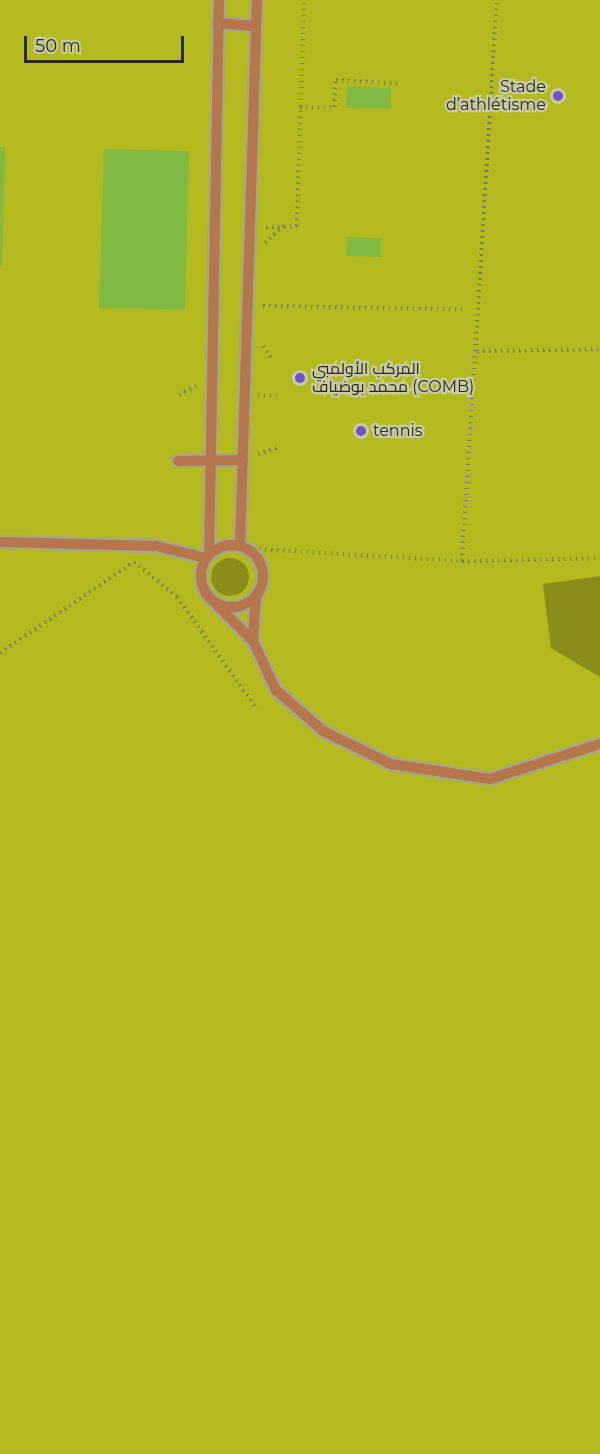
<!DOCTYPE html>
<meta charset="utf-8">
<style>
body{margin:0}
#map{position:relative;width:600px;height:1454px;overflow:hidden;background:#c7cba4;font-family:Montserrat,Cairo,sans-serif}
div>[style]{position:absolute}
.green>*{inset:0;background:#b4b91d}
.forest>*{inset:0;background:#8a8d1a}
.round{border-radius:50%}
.building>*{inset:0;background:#80ba43}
.path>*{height:4px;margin-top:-2px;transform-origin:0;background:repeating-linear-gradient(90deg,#7a7d62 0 1.5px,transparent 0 6px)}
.roads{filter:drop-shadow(2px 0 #a4a886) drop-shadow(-2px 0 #a4a886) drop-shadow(0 2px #a4a886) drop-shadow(0 -2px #a4a886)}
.lane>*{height:10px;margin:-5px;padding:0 5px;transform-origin:5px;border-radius:5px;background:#b7754d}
.lane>.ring{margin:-5px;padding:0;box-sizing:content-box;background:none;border:10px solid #b7754d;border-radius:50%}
.dots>*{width:16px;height:16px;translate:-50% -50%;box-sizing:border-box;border:3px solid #c7cba4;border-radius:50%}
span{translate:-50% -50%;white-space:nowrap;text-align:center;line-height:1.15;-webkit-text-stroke:4.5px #c7cba4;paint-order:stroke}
.poi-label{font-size:16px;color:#292b1c}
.right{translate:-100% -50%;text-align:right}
.left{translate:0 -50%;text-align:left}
.scale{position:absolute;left:24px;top:36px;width:160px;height:27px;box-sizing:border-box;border:3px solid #292b1c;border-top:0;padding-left:8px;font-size:18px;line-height:21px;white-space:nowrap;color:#292b1c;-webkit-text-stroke:4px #c7cba4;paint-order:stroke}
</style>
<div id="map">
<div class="green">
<div style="clip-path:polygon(0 0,600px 0,600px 1454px,0 1454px)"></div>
</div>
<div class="forest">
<div class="round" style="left:211px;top:558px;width:38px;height:38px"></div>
<div style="clip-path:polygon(600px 576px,600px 677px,551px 648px,543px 584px)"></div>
</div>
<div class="building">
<div style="clip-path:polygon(347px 86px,391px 88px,390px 109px,346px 108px)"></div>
<div style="clip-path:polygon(0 147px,5px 147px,2px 265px,0 265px)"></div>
<div style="clip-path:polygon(104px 149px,189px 151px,185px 310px,99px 308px)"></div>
<div style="clip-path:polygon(347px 237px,381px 238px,381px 257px,346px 256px)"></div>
</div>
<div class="path">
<div style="left:300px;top:107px;width:35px"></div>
<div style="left:335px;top:107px;width:27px;rotate:-88deg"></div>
<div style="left:336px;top:80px;width:66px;rotate:3.5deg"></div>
<div style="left:266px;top:227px;width:31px;rotate:-2deg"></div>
<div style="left:297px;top:226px;width:226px;rotate:-88.2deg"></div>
<div style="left:265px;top:243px;width:25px;rotate:-43deg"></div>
<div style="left:263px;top:306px;width:201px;rotate:1.1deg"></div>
<div style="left:263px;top:346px;width:17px;rotate:57deg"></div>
<div style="left:477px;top:351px;width:123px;rotate:-0.9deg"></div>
<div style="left:179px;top:395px;width:19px;rotate:-28deg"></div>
<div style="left:258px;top:395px;width:19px"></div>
<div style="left:258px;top:454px;width:20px;rotate:-18deg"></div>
<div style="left:253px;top:549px;width:209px;rotate:3.3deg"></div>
<div style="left:462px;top:561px;width:138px;rotate:-1.2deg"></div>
<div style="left:462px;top:561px;width:562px;rotate:-86.43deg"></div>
<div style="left:134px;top:562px;width:55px;rotate:39.1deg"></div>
<div style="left:177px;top:597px;width:138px;rotate:54.5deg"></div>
<div style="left:0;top:653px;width:162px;rotate:-34.2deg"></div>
</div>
<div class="roads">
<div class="lane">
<div style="left:218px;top:23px;width:38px;rotate:5deg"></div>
<div style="left:178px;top:461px;width:65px;rotate:-0.9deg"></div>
<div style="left:0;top:542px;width:156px;rotate:1.5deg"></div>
<div style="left:156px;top:546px;width:51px;rotate:13.5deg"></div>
<div class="ring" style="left:201px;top:545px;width:52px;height:52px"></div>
<div style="left:240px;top:546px;width:546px;rotate:-88.22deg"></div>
<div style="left:209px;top:555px;width:555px;rotate:-88.97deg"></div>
<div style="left:211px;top:599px;width:59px;rotate:45deg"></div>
<div style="left:253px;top:641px;width:54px;rotate:64.9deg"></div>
<div style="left:276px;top:690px;width:62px;rotate:41.1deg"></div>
<div style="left:323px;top:731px;width:76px;rotate:25.9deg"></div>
<div style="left:391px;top:764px;width:100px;rotate:8.6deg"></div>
<div style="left:490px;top:779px;width:115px;rotate:-17.7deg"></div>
<div style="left:253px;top:641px;width:46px;rotate:-86.3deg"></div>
</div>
</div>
<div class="dots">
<div style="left:558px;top:96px;background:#7150c9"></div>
<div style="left:300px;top:378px;background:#7150c9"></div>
<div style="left:361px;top:431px;background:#7150c9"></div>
</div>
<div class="poi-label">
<span class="right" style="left:546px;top:96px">Stade<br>d’athlétisme</span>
<span class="left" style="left:312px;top:378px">المركب الأولمبي<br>محمد بوضياف (COMB)</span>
<span class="left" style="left:373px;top:431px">tennis</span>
</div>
<div class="scale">50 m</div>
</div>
